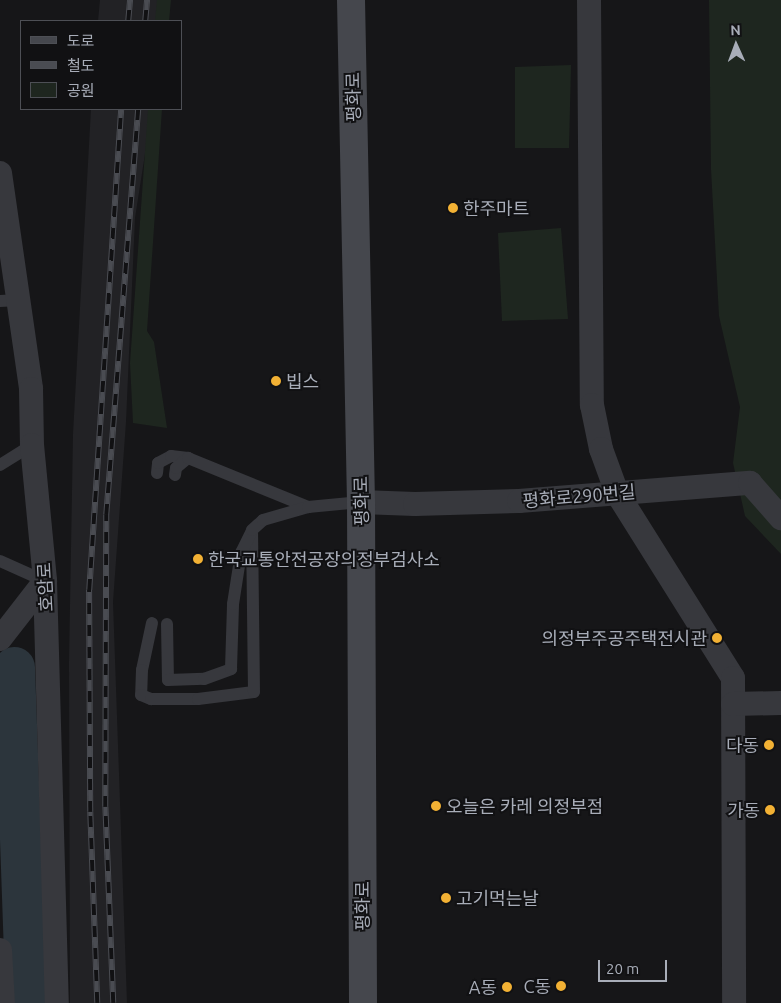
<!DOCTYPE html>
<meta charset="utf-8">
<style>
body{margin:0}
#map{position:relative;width:781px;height:1003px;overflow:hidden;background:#161618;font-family:Ubuntu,"Noto Sans KR",sans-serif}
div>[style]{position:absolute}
.built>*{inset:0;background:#222225}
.green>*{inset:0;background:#1e261f}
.river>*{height:41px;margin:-20.5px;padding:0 20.5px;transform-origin:20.5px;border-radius:20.5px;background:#2c353c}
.lane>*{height:12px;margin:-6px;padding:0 6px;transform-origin:6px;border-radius:6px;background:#37383d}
.street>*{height:24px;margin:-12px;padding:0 12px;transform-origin:12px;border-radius:12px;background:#37383d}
.secondary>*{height:28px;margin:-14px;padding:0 14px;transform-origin:14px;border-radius:14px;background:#45474d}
.rail>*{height:5.5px;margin-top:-2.75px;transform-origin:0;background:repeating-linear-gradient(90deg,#111113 0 11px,#4a4c52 0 22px);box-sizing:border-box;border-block:1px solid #4a4c52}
.dots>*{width:14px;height:14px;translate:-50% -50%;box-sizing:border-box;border:2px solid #111113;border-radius:50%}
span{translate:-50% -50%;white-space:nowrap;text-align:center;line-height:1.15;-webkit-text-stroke:4px #111113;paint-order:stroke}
.street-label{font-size:18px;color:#a8adb8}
.poi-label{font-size:18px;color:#a8adb8}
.left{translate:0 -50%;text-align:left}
.right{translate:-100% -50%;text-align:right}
.legend{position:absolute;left:20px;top:20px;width:162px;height:90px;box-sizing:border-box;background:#111113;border:1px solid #4d4f55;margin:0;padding:6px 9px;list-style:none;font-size:15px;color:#a8adb8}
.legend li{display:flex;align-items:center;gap:10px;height:25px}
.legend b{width:25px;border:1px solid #4d4f55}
.north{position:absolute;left:711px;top:20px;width:50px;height:50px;-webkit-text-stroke:4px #111113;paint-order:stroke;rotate:358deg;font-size:14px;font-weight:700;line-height:20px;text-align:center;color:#a8adb8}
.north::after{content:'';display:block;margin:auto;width:18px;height:22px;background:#a8adb8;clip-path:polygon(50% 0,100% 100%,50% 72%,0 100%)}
.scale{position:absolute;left:598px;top:960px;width:69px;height:22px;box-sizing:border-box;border:2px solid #a8adb8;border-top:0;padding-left:6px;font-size:15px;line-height:18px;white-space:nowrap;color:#a8adb8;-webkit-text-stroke:4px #111113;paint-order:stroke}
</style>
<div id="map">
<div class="built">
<div style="clip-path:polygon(100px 0,164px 0,162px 21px,98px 21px)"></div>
<div style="clip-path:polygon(91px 109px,152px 109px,135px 218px,126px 422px,113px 602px,127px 1003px,70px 1003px,69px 663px,73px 434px)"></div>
</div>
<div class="green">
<div style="clip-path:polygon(157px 0,171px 0,169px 21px,155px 21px)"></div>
<div style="clip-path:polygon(709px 0,781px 0,781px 554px,745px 516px,733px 463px,740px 407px,719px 316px,711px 169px)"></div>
<div style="clip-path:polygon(571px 65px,569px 148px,515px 148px,515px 67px)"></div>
<div style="clip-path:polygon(148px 109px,162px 109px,147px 331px,154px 342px,167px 428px,133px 423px,130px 363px)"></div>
<div style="clip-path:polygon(561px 228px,568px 319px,502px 321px,498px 233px)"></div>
</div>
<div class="river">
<div style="left:14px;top:667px;width:336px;rotate:88deg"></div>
</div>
<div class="lane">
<div style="left:0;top:301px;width:18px;rotate:-3deg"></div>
<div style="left:0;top:465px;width:38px;rotate:-32deg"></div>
<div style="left:157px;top:473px;width:10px;rotate:-84deg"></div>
<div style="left:158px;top:463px;width:15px;rotate:-28deg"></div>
<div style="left:171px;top:456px;width:17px;rotate:7deg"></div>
<div style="left:175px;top:475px;width:7px;rotate:-82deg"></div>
<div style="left:176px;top:468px;width:16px;rotate:-40deg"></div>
<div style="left:188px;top:458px;width:130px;rotate:22.2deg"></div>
<div style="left:0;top:561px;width:49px;rotate:24deg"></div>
<div style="left:152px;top:623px;width:48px;rotate:102deg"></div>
<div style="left:142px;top:670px;width:25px;rotate:92deg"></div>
<div style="left:141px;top:695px;width:11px;rotate:22deg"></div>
<div style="left:151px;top:699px;width:47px"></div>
<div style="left:198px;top:699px;width:56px;rotate:-7.1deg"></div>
<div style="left:254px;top:692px;width:159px;rotate:-90.7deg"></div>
<div style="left:167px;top:624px;width:56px;rotate:89deg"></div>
<div style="left:168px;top:680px;width:36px;rotate:-2deg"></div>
<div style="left:204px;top:679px;width:29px;rotate:-20deg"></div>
<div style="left:231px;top:669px;width:65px;rotate:-88.2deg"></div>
<div style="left:233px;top:604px;width:52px;rotate:-81.1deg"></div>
<div style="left:241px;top:553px;width:25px;rotate:-64deg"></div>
<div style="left:252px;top:530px;width:15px;rotate:-42deg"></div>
<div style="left:263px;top:520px;width:47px;rotate:-16.1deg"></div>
<div style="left:308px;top:507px;width:53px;rotate:-5.4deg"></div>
</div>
<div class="street">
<div style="left:589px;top:0;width:405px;rotate:89.6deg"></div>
<div style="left:592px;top:405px;width:45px;rotate:78.4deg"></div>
<div style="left:601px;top:449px;width:47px;rotate:70deg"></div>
<div style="left:617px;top:493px;width:218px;rotate:57.9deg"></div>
<div style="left:733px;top:678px;width:325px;rotate:89.8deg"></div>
<div style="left:0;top:173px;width:218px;rotate:81.8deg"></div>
<div style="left:31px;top:389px;width:56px;rotate:89deg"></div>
<div style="left:32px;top:445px;width:137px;rotate:84.5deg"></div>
<div style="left:45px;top:581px;width:422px;rotate:88.4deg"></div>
<div style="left:361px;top:502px;width:54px;rotate:2.1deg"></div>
<div style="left:415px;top:504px;width:104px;rotate:-1.7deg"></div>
<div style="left:519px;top:501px;width:232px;rotate:-4.5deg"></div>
<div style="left:750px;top:483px;width:47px;rotate:48.5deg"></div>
<div style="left:0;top:639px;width:73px;rotate:-52.2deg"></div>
<div style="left:733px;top:704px;width:48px;rotate:-1.2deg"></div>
<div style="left:0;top:950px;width:53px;rotate:86.8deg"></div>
</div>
<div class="secondary">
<div style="left:351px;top:0;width:502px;rotate:88.86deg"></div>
<div style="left:361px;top:502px;width:501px;rotate:89.77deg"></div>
</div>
<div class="rail">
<div style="left:128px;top:21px;width:21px;rotate:-85deg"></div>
<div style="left:145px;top:21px;width:21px;rotate:-85deg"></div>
<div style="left:97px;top:1003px;width:191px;rotate:-92.1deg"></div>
<div style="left:90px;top:812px;width:222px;rotate:-90.3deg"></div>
<div style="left:89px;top:590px;width:482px;rotate:-86.2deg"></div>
<div style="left:113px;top:1003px;width:196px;rotate:-92.3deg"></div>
<div style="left:105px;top:807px;width:292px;rotate:-89.8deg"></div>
<div style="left:106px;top:515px;width:407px;rotate:-85.5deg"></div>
</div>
<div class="dots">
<div style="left:453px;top:208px;background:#f2b134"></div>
<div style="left:276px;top:381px;background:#f2b134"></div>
<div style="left:198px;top:559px;background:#f2b134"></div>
<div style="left:717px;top:638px;background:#f2b134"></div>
<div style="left:769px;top:745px;background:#f2b134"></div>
<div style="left:436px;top:806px;background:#f2b134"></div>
<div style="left:770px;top:810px;background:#f2b134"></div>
<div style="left:446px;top:898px;background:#f2b134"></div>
<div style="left:561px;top:986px;background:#f2b134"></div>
<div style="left:507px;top:987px;background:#f2b134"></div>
</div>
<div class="street-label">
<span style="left:353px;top:97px;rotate:-91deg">평화로</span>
<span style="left:579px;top:496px;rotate:-5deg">평화로290번길</span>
<span style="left:361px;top:501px;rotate:-91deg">평화로</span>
<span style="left:45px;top:587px;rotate:-93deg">호암로</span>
<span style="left:362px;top:906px;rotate:-90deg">평화로</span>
</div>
<div class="poi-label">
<span class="left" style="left:463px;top:208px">한주마트</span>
<span class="left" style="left:286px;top:381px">빕스</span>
<span class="left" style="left:208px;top:559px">한국교통안전공장의정부검사소</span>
<span class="right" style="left:707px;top:638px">의정부주공주택전시관</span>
<span class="right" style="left:759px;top:745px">다동</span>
<span class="left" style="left:446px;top:806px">오늘은 카레 의정부점</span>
<span class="right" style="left:760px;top:810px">가동</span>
<span class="left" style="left:456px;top:898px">고기먹는날</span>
<span class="right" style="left:551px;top:986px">C동</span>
<span class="right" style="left:497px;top:987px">A동</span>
</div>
<ul class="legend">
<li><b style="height:6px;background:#45474d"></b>도로</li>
<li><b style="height:6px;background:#4a4c52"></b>철도</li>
<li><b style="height:14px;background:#1e261f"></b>공원</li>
</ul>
<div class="north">N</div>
<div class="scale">20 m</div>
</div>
